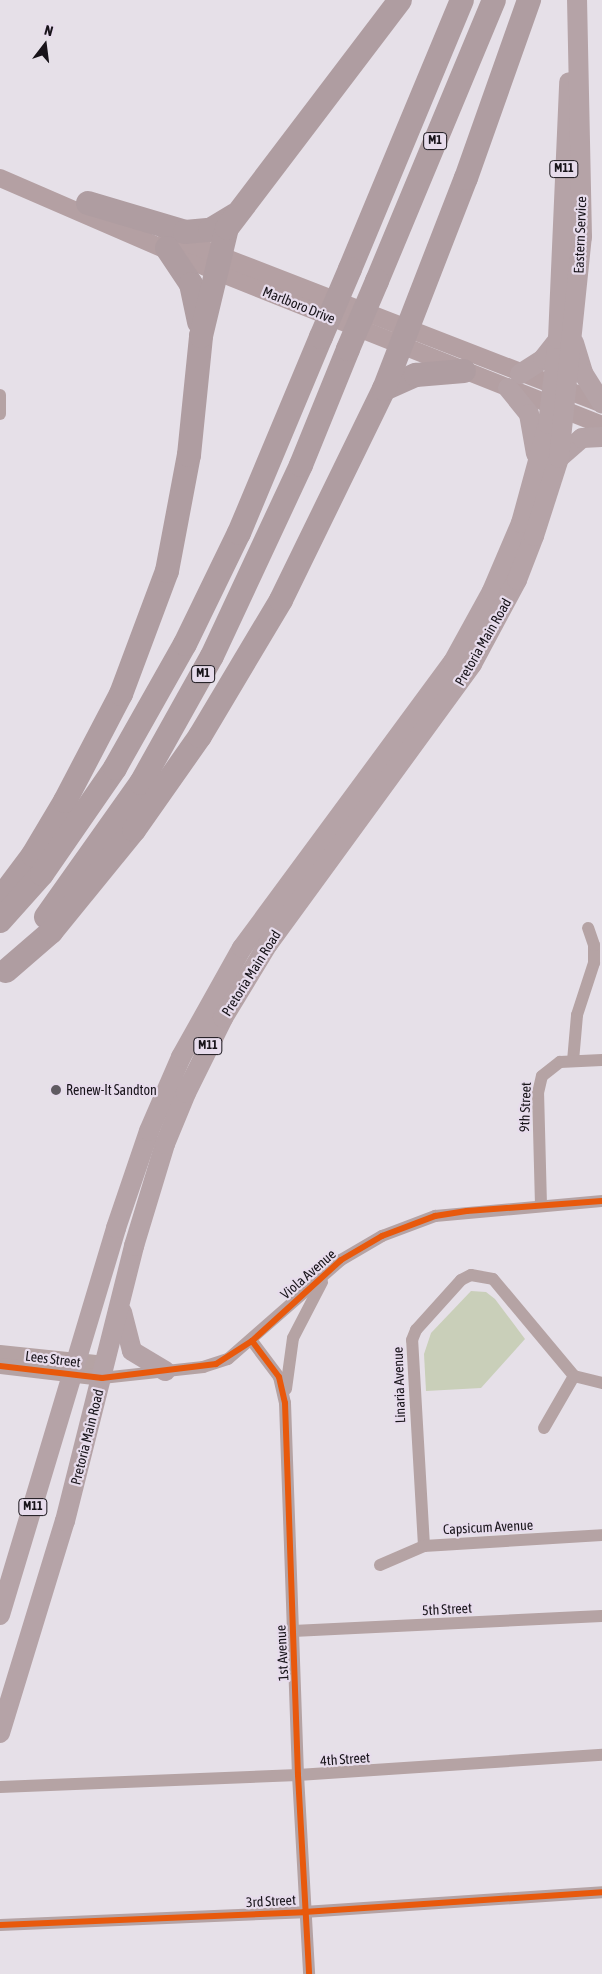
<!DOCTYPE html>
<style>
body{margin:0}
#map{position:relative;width:602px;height:1974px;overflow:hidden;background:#e6e0e8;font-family:"Asap Condensed",sans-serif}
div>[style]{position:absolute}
.green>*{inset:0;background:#c9cfb9}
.minor>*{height:12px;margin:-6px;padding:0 6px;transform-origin:6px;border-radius:6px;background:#b5a3a4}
.tertiary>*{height:16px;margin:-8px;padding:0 8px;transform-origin:8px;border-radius:8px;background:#b5a3a4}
.secondary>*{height:18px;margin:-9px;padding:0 9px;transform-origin:9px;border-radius:9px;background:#b4a0a3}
.primary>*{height:20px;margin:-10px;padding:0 10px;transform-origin:10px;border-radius:10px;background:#b5a3a7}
.motorway>*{height:24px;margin:-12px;padding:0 12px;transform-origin:12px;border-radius:12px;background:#af9da1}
.motorway-bridge>*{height:24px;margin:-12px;padding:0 12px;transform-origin:12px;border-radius:12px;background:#af9da1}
.cycleway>*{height:6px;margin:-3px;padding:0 3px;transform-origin:3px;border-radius:3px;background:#e8590c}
.dots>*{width:14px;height:14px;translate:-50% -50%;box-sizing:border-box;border:2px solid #e7dcec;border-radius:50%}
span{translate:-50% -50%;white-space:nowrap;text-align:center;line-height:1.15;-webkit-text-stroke:4.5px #e7dcec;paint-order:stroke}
.shield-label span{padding:1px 4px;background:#e7dcec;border:1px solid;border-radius:4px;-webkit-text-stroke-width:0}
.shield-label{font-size:12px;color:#18141a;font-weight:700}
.street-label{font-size:14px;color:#18141a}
.poi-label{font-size:14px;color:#18141a}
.left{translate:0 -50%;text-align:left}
.north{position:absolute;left:20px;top:20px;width:50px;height:50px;-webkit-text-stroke:4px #e7dcec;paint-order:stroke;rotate:15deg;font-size:14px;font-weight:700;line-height:20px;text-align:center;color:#18141a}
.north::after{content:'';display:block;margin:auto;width:18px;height:22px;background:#18141a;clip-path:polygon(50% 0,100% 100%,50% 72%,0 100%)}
</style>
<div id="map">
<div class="green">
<div style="clip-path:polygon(471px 1291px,486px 1292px,495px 1299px,525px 1339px,481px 1388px,426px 1391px,424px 1354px,431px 1333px)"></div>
</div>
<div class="minor">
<div style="left:0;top:395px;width:19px;rotate:90deg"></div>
<div style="left:573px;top:1061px;width:46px;rotate:-85deg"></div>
<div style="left:577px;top:1015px;width:55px;rotate:-71.9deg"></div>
<div style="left:594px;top:963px;width:18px;rotate:-90deg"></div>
<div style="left:594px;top:945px;width:18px;rotate:-109deg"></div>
<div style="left:541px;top:1205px;width:112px;rotate:-91.5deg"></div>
<div style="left:538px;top:1093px;width:17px;rotate:-77deg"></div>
<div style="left:542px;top:1076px;width:23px;rotate:-38deg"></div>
<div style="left:560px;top:1062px;width:42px;rotate:-2.7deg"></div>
<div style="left:252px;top:1341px;width:45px;rotate:53.1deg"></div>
<div style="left:279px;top:1377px;width:27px;rotate:77deg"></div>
<div style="left:285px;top:1403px;width:372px;rotate:88deg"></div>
<div style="left:298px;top:1775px;width:199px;rotate:86.8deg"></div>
<div style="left:102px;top:1378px;width:102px;rotate:-6.2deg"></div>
<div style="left:203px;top:1367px;width:26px;rotate:-18deg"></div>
<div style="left:228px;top:1359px;width:150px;rotate:-41.2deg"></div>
<div style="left:341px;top:1260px;width:48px;rotate:-30.3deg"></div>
<div style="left:382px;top:1236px;width:57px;rotate:-20.7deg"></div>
<div style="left:435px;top:1216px;width:168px;rotate:-5.1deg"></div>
<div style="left:286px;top:1389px;width:51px;rotate:-82.2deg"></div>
<div style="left:293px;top:1338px;width:63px;rotate:-62.6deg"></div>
<div style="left:544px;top:1428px;width:60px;rotate:-60deg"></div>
<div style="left:424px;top:1546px;width:206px;rotate:-93.3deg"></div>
<div style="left:412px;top:1340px;width:11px;rotate:-68deg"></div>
<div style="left:416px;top:1330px;width:67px;rotate:-48deg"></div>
<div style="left:461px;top:1280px;width:11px;rotate:-27deg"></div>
<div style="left:471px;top:1275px;width:22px;rotate:10deg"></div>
<div style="left:493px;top:1279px;width:126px;rotate:50.1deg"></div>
<div style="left:574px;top:1376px;width:29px;rotate:14deg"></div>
<div style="left:380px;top:1565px;width:48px;rotate:-23.4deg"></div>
<div style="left:424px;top:1546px;width:178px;rotate:-3.5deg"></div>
<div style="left:293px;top:1631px;width:309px;rotate:-2.8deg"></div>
<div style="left:0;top:1787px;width:298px;rotate:-2.3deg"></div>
<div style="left:298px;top:1775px;width:305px;rotate:-3.8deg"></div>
<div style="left:0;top:1925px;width:304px;rotate:-2.4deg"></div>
<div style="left:304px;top:1912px;width:299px;rotate:-3.8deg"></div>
</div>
<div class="tertiary">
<div style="left:0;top:1353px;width:106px;rotate:6deg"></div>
<div style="left:0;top:1366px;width:103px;rotate:6.7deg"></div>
</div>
<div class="secondary">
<div style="left:0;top:178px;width:234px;rotate:23.4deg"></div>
<div style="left:215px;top:271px;width:417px;rotate:21.7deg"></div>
<div style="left:167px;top:235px;width:467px;rotate:21.2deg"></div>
</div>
<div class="primary">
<div style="left:574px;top:343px;width:31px;rotate:73deg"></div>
<div style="left:583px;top:373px;width:36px;rotate:58deg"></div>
<div style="left:520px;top:374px;width:27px;rotate:-33deg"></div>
<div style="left:543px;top:359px;width:23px;rotate:-52deg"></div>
<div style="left:508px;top:388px;width:33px;rotate:51deg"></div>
<div style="left:529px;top:414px;width:40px;rotate:80deg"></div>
<div style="left:559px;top:458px;width:30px;rotate:-41deg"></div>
<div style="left:582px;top:438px;width:20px;rotate:-3deg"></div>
<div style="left:122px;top:1312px;width:40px;rotate:75.6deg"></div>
<div style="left:132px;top:1351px;width:39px;rotate:31deg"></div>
<div style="left:0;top:1615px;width:404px;rotate:-73.3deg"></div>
<div style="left:116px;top:1228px;width:102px;rotate:-71.2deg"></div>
<div style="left:149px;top:1131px;width:81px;rotate:-66.6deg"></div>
<div style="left:181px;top:1057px;width:125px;rotate:-60.8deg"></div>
<div style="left:242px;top:948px;width:355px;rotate:-53.6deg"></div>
<div style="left:453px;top:662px;width:81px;rotate:-61.2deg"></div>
<div style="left:492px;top:591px;width:74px;rotate:-66.9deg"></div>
<div style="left:521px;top:523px;width:103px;rotate:-74.7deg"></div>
<div style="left:548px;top:424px;width:86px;rotate:-83.3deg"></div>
<div style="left:558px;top:339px;width:257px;rotate:-87.5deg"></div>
<div style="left:0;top:1733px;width:222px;rotate:-73deg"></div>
<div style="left:65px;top:1521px;width:284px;rotate:-75.9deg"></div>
<div style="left:134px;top:1246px;width:107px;rotate:-73.1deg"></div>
<div style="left:165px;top:1144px;width:55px;rotate:-67.6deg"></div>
<div style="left:186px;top:1093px;width:84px;rotate:-63.7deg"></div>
<div style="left:223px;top:1018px;width:87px;rotate:-58.7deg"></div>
<div style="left:268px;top:944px;width:346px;rotate:-53.9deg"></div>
<div style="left:472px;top:664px;width:95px;rotate:-61.8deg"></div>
<div style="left:517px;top:580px;width:47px;rotate:-68.9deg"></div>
<div style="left:534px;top:536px;width:82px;rotate:-72.2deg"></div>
<div style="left:559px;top:458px;width:222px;rotate:-84.1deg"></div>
<div style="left:582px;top:237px;width:237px;rotate:-91.2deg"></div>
</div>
<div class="motorway">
<div style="left:88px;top:203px;width:101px;rotate:16.6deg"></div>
<div style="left:185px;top:232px;width:25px;rotate:-5deg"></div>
<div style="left:210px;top:230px;width:29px;rotate:-31deg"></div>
<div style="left:167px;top:248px;width:43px;rotate:56.3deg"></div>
<div style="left:191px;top:284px;width:39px;rotate:78deg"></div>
<div style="left:350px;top:269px;width:291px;rotate:-67.4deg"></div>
<div style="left:377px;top:281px;width:304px;rotate:-67.4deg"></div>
<div style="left:384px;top:389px;width:35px;rotate:-24deg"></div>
<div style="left:416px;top:375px;width:48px;rotate:-4.8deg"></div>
<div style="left:0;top:899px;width:55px;rotate:-53.1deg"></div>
<div style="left:33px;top:855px;width:63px;rotate:-59.3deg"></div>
<div style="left:65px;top:801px;width:121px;rotate:-62.4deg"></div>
<div style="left:121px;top:694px;width:131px;rotate:-69.5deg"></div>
<div style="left:167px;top:571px;width:118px;rotate:-79.3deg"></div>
<div style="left:189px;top:455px;width:120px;rotate:-84.2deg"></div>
<div style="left:201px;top:336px;width:111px;rotate:-76.5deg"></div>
<div style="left:227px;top:228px;width:286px;rotate:-52.8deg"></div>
<div style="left:46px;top:917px;width:164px;rotate:-54.7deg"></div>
<div style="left:141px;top:783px;width:145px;rotate:-60.8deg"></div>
<div style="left:212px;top:656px;width:211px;rotate:-65deg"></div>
<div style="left:301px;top:465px;width:125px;rotate:-67.9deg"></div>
<div style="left:0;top:921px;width:63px;rotate:-48.2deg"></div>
<div style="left:42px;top:874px;width:129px;rotate:-55.4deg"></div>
<div style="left:115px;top:768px;width:142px;rotate:-60.6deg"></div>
<div style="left:185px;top:644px;width:123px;rotate:-64.1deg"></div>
<div style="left:239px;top:533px;width:212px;rotate:-67.3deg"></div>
<div style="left:6px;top:971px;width:60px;rotate:-40.9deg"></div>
<div style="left:51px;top:932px;width:132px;rotate:-50.9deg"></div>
<div style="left:134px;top:830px;width:115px;rotate:-54.9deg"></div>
<div style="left:200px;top:736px;width:158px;rotate:-59.2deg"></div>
<div style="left:281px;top:600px;width:235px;rotate:-64deg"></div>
<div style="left:384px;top:389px;width:226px;rotate:-68.8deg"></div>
<div style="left:466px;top:178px;width:189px;rotate:-70.5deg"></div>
</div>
<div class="motorway-bridge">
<div style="left:321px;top:337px;width:74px;rotate:-66.9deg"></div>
<div style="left:348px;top:349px;width:74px;rotate:-66.9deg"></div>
</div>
<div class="cycleway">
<div style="left:252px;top:1341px;width:45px;rotate:53.1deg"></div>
<div style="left:279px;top:1377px;width:27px;rotate:77deg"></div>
<div style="left:285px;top:1403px;width:372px;rotate:88deg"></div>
<div style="left:298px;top:1775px;width:199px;rotate:86.8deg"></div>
<div style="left:0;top:1366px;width:103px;rotate:6.7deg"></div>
<div style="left:102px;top:1378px;width:115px;rotate:-7deg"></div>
<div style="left:216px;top:1364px;width:43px;rotate:-32.6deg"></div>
<div style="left:252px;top:1341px;width:120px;rotate:-42.3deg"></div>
<div style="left:341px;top:1260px;width:48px;rotate:-30.3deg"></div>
<div style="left:382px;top:1236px;width:57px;rotate:-20.7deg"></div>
<div style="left:435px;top:1216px;width:32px;rotate:-9deg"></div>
<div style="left:467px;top:1211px;width:135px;rotate:-4.2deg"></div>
<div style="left:0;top:1925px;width:304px;rotate:-2.4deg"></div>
<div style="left:304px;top:1912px;width:299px;rotate:-3.8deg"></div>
</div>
<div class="dots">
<div style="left:56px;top:1090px;background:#605b62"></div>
</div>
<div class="shield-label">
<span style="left:435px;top:141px">M1</span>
<span style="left:564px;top:169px">M11</span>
<span style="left:203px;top:674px">M1</span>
<span style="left:208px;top:1046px">M11</span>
<span style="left:33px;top:1507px">M11</span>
</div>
<div class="street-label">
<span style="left:580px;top:235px;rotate:-88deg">Eastern Service</span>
<span style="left:299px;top:305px;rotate:22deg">Marlboro Drive</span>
<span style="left:483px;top:642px;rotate:-60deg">Pretoria Main Road</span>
<span style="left:251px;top:973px;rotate:-58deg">Pretoria Main Road</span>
<span style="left:525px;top:1107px;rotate:-88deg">9th Street</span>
<span style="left:308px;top:1274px;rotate:-41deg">Viola Avenue</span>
<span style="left:53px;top:1359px;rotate:7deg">Lees Street</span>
<span style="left:399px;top:1385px;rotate:-92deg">Linaria Avenue</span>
<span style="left:87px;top:1437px;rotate:-76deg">Pretoria Main Road</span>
<span style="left:488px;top:1527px;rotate:-3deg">Capsicum Avenue</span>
<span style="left:447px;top:1609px;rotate:-3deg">5th Street</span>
<span style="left:282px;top:1653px;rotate:-93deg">1st Avenue</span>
<span style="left:345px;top:1759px;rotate:-4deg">4th Street</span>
<span style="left:271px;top:1901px;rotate:-3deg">3rd Street</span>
</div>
<div class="poi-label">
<span class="left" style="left:66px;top:1090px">Renew-It Sandton</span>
</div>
<div class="north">N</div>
</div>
